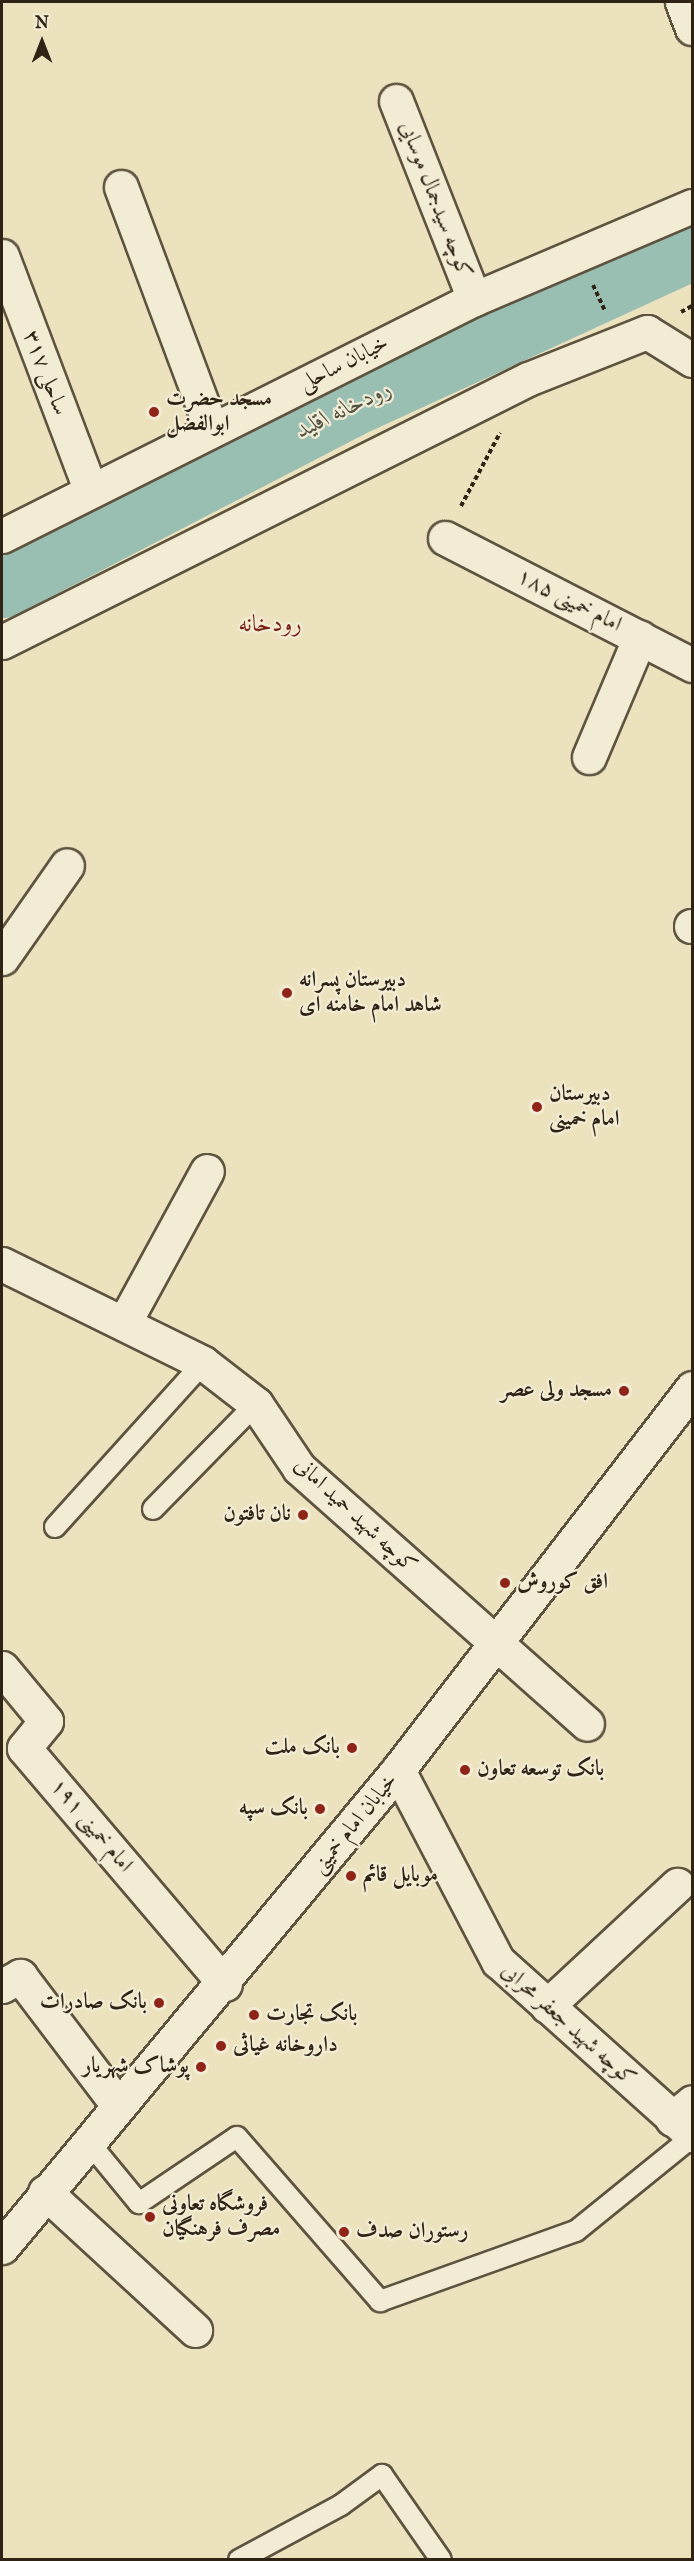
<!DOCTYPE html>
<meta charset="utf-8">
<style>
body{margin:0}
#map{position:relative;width:694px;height:2561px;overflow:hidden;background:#ede2be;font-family:"IM FELL English",Amiri,serif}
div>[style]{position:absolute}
.river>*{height:64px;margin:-32px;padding:0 32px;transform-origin:32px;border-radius:32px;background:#99beb2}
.path>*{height:4px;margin-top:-2px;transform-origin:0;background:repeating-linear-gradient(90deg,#2f2315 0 4.5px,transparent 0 7.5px)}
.roads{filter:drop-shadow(2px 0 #5e533f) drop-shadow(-2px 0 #5e533f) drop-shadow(0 2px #5e533f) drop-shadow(0 -2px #5e533f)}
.lane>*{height:20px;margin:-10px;padding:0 10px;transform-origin:10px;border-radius:10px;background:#f3ecd5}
.street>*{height:33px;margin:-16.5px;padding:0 16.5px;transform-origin:16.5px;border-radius:16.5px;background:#f3ecd5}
.secondary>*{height:33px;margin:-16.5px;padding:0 16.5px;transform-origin:16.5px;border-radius:16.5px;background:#f3ecd5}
.dots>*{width:16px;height:16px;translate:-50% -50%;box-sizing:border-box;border:3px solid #f3ecd5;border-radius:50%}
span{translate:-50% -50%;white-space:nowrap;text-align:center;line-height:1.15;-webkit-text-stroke:4.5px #f3ecd5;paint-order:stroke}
.street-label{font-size:22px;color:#2f2315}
.poi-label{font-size:22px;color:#2f2315;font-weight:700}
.left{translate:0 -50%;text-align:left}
.right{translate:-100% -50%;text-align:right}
.water-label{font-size:24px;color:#4f5244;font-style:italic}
.neighbourhood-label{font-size:24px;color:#7a1f14}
.frame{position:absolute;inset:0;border:3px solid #2f2315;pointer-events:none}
.north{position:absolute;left:12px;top:12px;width:60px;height:60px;-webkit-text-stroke:4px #f3ecd5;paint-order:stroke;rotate:0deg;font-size:16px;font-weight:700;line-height:24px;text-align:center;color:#2f2315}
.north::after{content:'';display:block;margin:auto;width:21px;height:27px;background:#2f2315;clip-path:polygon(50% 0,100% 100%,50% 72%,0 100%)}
</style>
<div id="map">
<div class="river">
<div style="left:2px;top:586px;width:391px;rotate:-27.4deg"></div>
<div style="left:349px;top:406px;width:378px;rotate:-24.7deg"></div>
</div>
<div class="path">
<div style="left:593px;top:285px;width:29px;rotate:65deg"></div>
<div style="left:681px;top:312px;width:13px;rotate:-29deg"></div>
<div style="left:461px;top:506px;width:83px;rotate:-61.9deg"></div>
</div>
<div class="roads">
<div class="lane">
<div style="left:153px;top:1509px;width:147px;rotate:-45.6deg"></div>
<div style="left:55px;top:1527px;width:221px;rotate:-47.9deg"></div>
<div style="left:87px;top:2140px;width:82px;rotate:50.5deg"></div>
<div style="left:139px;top:2203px;width:118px;rotate:-34deg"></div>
<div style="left:237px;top:2137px;width:218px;rotate:48.9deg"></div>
<div style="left:380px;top:2301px;width:208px;rotate:-19.7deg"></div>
<div style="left:576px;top:2231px;width:149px;rotate:-39deg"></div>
<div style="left:239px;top:2560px;width:116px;rotate:-28.3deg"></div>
<div style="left:341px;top:2505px;width:51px;rotate:-36.2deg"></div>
<div style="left:382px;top:2475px;width:103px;rotate:55.2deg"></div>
</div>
<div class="street">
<div style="left:682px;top:2px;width:28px;rotate:69deg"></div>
<div style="left:396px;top:101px;width:213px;rotate:68.5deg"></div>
<div style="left:121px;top:187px;width:259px;rotate:69.5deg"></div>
<div style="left:2px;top:256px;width:249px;rotate:69.3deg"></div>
<div style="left:445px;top:538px;width:278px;rotate:27.2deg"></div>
<div style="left:2px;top:642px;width:588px;rotate:-26.57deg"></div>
<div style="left:528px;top:379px;width:128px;rotate:-21.6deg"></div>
<div style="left:647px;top:332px;width:53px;rotate:31.9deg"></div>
<div style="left:589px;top:757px;width:130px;rotate:-67deg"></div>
<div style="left:691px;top:926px;width:1px"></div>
<div style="left:2px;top:958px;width:113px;rotate:-55deg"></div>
<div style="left:2px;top:1264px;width:224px;rotate:26.2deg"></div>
<div style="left:203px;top:1363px;width:67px;rotate:37.7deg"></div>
<div style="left:256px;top:1404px;width:77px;rotate:56.1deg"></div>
<div style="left:299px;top:1468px;width:385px;rotate:41.6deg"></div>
<div style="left:124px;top:1323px;width:173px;rotate:-61.4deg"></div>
<div style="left:2px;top:1668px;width:69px;rotate:50.3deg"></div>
<div style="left:46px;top:1721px;width:35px;rotate:129deg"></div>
<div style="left:24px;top:1748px;width:310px;rotate:49.6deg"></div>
<div style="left:398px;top:1770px;width:216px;rotate:62.4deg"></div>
<div style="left:498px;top:1961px;width:261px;rotate:41.9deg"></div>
<div style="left:2px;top:1986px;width:21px;rotate:-29deg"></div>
<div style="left:20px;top:1976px;width:161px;rotate:52.8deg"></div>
<div style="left:547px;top:2006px;width:178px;rotate:-42.9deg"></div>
<div style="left:672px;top:2119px;width:26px;rotate:-40deg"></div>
<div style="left:45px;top:2192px;width:204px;rotate:42.6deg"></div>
</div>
<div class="secondary">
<div style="left:2px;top:536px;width:528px;rotate:-26.66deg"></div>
<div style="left:474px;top:299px;width:237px;rotate:-23.1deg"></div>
<div style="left:2px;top:2247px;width:620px;rotate:-50.3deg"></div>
<div style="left:398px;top:1770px;width:482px;rotate:-52.4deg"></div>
</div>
</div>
<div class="dots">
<div style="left:154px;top:412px;background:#8f2418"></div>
<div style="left:287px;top:993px;background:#8f2418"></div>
<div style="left:537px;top:1107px;background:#8f2418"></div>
<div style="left:624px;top:1391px;background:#8f2418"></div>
<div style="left:303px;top:1515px;background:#8f2418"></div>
<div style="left:505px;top:1583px;background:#8f2418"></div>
<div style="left:352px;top:1748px;background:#8f2418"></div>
<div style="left:465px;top:1770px;background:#8f2418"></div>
<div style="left:320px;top:1809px;background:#8f2418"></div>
<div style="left:351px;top:1876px;background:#8f2418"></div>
<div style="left:159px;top:2003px;background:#8f2418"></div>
<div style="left:254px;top:2015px;background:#8f2418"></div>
<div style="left:221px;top:2046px;background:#8f2418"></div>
<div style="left:201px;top:2067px;background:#8f2418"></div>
<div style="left:150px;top:2217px;background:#8f2418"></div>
<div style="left:344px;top:2232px;background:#8f2418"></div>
</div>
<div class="street-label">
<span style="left:435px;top:200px;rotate:69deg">کوچه سیدجمال موسایی</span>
<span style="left:344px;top:364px;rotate:-27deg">خیابان ساحلی</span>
<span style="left:45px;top:373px;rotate:69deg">ساحلی ۳۱۷</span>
<span style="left:569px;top:601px;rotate:27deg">امام خمینی ۱۸۵</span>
<span style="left:355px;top:1516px;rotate:43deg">کوچه شهید حمید امانی</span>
<span style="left:355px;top:1824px;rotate:-51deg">خیابان امام خمینی</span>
<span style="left:91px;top:1826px;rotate:50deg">امام خمینی ۱۹۱</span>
<span style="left:568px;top:2025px;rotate:42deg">کوچه شهید جعفر محرابی</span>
</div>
<div class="poi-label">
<span class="left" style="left:166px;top:412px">مسجد حضرت<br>ابوالفضل</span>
<span class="left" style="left:299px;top:993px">دبیرستان پسرانه<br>شاهد امام خامنه ای</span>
<span class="left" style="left:549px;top:1107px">دبیرستان<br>امام خمینی</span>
<span class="right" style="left:612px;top:1391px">مسجد ولی عصر</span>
<span class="right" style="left:291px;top:1515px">نان تافتون</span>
<span class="left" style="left:517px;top:1583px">افق کوروش</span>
<span class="right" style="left:340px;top:1748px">بانک ملت</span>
<span class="left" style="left:477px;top:1770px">بانک توسعه تعاون</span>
<span class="right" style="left:308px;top:1809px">بانک سپه</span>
<span class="left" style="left:363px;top:1876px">موبایل قائم</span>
<span class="right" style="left:147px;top:2003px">بانک صادرات</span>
<span class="left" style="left:266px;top:2015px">بانک تجارت</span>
<span class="left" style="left:233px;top:2046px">داروخانه غیاثی</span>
<span class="right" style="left:189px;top:2067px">پوشاک شهریار</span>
<span class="left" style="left:162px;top:2217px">فروشگاه تعاونی<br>مصرف فرهنگیان</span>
<span class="left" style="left:356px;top:2232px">رستوران صدف</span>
</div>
<div class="water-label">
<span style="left:344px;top:410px;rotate:-26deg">رودخانه اقلید</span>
</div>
<div class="neighbourhood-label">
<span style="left:270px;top:625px">رودخانه</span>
</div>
<div class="frame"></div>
<div class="north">N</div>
</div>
